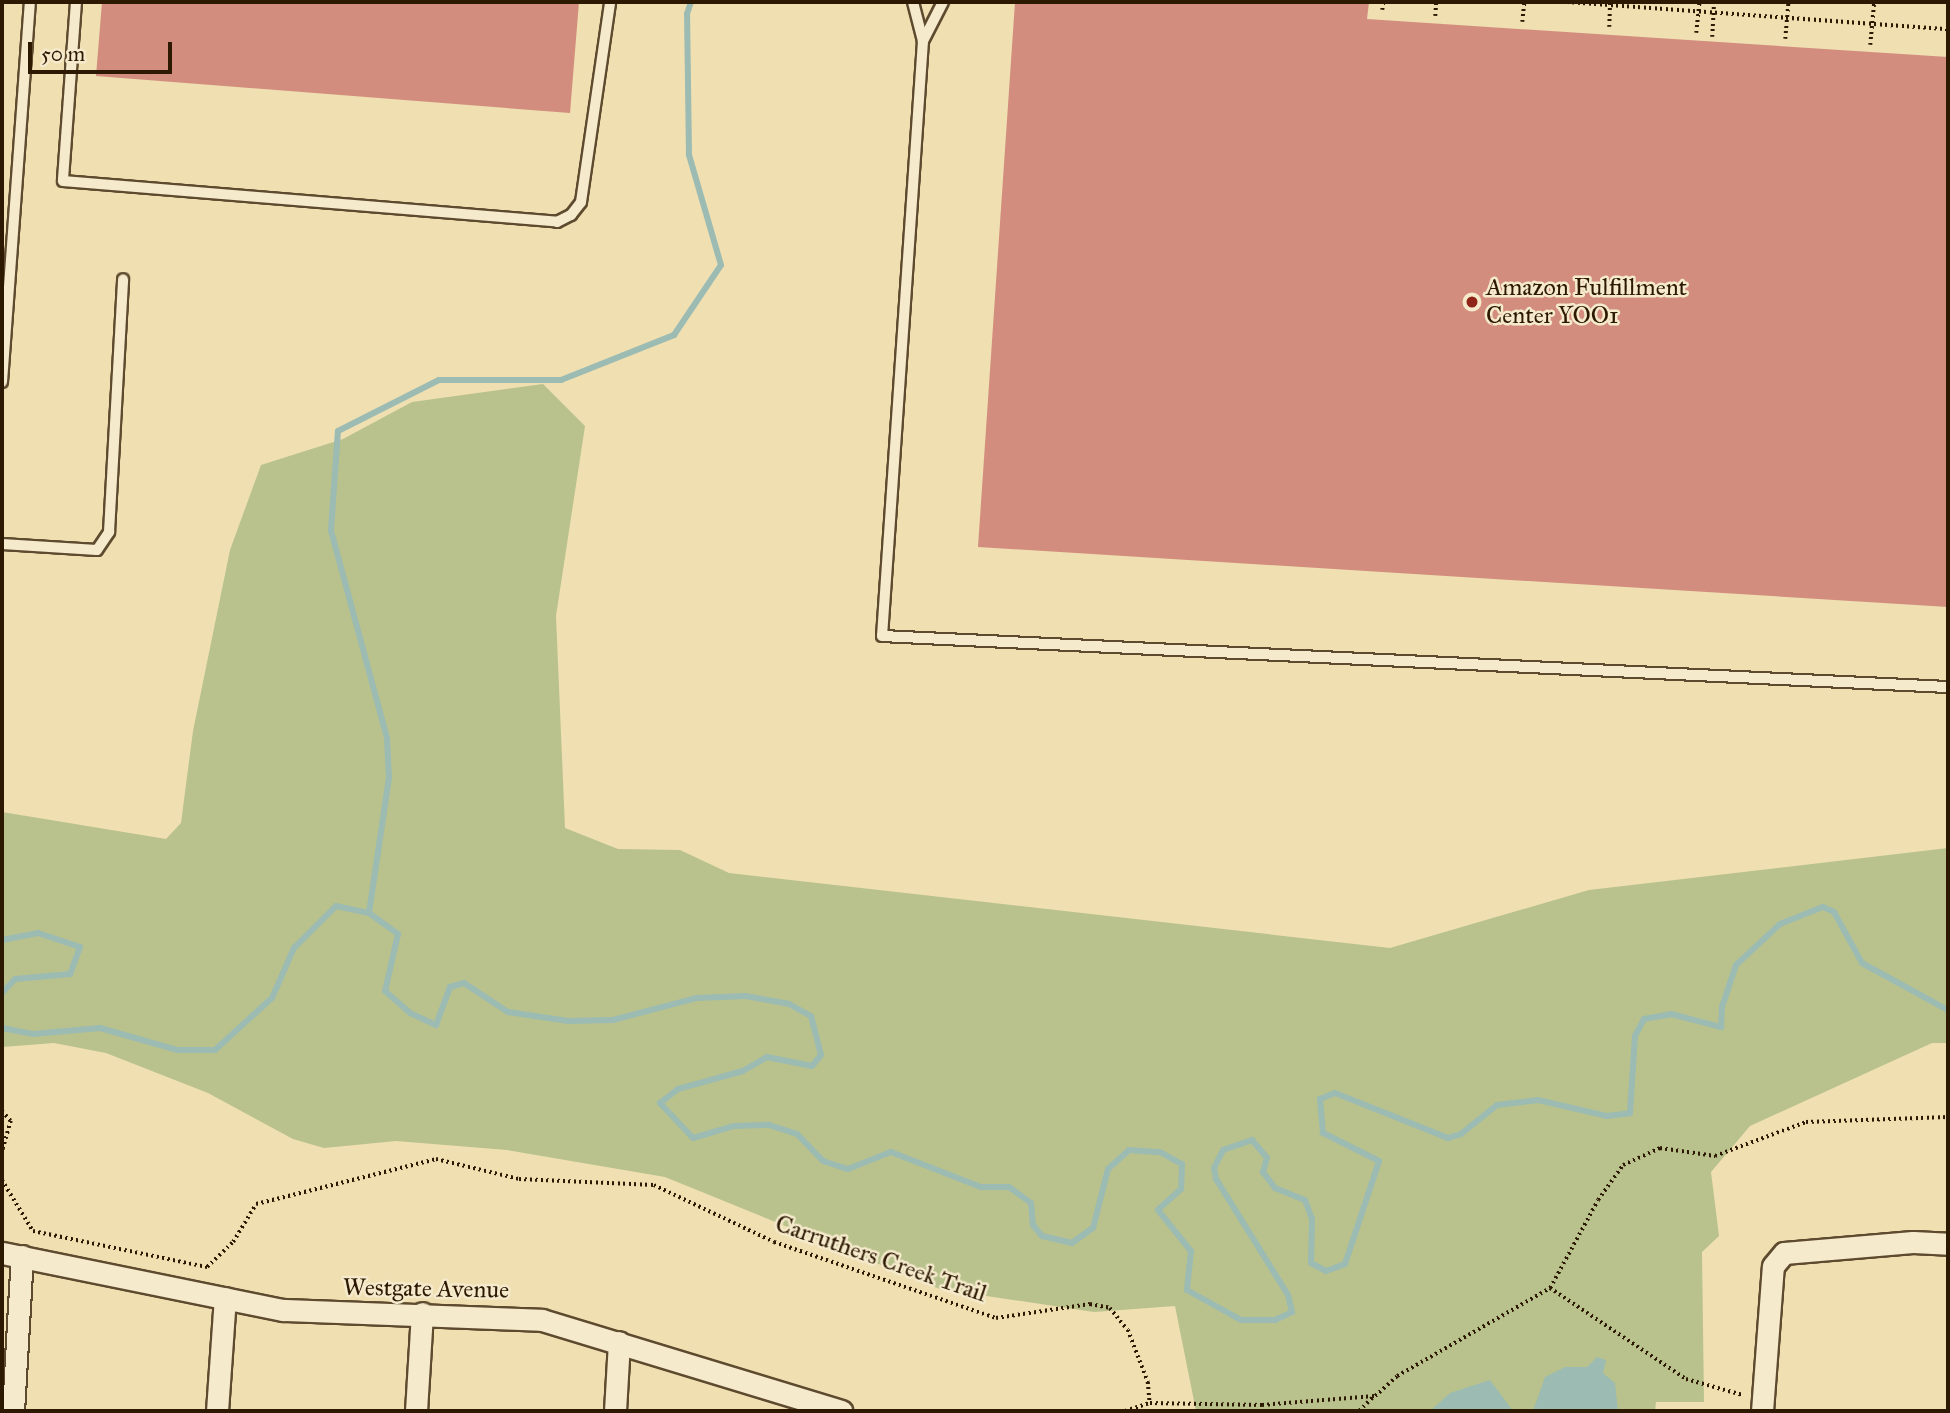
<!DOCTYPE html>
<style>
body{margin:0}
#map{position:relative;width:1950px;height:1413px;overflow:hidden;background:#efdfb1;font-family:"IM FELL Great Primer",serif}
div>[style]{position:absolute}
.green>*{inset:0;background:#b9c28c}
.water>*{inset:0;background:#9cbbb3}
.stream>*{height:6px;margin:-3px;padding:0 3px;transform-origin:3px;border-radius:3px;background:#9cbbb3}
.building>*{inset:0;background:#d38d7e}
.path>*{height:3.5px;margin-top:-1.75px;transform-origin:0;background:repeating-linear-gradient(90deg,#2d1902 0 2px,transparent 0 5.5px)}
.roads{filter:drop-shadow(2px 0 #5e4a2e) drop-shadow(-2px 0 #5e4a2e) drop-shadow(0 2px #5e4a2e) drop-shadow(0 -2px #5e4a2e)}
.lane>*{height:10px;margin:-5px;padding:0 5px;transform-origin:5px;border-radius:5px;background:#f5eacc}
.street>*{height:21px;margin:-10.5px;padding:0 10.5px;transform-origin:10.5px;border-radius:10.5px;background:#f5eacc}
.dots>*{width:19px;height:19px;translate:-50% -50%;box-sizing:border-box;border:4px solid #f5eacc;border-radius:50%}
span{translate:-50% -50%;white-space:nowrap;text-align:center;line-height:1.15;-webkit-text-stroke:5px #f5eacc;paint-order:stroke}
.poi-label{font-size:24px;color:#2d1902}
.left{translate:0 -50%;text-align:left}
.street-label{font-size:24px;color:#2d1902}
.frame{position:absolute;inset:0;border:4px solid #2d1902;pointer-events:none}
.scale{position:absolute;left:28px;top:42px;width:144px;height:32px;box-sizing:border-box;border:4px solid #2d1902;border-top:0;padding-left:9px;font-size:21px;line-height:24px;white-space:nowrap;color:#2d1902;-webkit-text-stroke:5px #f5eacc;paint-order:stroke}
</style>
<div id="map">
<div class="green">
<div style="clip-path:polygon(543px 384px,585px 426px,556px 616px,565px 828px,618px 849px,680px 850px,729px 873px,1390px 948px,1589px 890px,1948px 848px,1948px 1043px,1932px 1043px,1750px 1126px,1711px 1172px,1719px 1236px,1702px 1252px,1704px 1402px,1656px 1402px,1655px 1411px,1196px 1411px,1175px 1306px,1094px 1312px,940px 1289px,665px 1177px,507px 1150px,396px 1141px,324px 1148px,293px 1139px,208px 1093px,106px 1053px,54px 1043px,2px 1047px,2px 812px,166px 839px,181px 823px,193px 731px,230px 550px,261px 465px,343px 439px,412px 402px)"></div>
</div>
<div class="water">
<div style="clip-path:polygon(1597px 1357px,1606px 1360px,1603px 1373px,1615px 1383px,1618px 1411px,1533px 1411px,1545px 1377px,1565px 1367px,1587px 1367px)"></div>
<div style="clip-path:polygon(1490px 1380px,1513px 1411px,1430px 1411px,1450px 1393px)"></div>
</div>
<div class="stream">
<div style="left:369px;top:913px;width:136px;rotate:-81.6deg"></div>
<div style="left:389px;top:778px;width:40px;rotate:-92.9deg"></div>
<div style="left:387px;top:738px;width:215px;rotate:-105.1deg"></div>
<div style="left:331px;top:530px;width:99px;rotate:-86deg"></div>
<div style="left:338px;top:431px;width:113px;rotate:-26.8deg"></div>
<div style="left:439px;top:380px;width:122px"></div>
<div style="left:561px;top:380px;width:122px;rotate:-21.7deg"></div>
<div style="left:674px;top:335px;width:84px;rotate:-56.1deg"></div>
<div style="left:721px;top:265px;width:115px;rotate:-106.2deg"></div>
<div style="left:689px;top:155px;width:141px;rotate:-90.8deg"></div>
<div style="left:687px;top:14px;width:13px;rotate:-72deg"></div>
<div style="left:2px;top:940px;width:37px;rotate:-11deg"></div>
<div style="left:38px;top:933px;width:44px;rotate:18.4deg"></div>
<div style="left:80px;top:947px;width:29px;rotate:110deg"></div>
<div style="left:70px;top:974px;width:55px;rotate:174.8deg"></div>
<div style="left:15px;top:979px;width:19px;rotate:133deg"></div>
<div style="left:2px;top:1028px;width:32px;rotate:11deg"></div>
<div style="left:33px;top:1034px;width:67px;rotate:-5.1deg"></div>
<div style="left:100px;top:1028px;width:80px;rotate:15.9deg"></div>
<div style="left:177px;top:1050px;width:38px"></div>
<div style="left:215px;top:1050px;width:77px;rotate:-42.4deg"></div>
<div style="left:272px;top:998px;width:55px;rotate:-66.3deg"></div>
<div style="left:294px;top:948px;width:59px;rotate:-45deg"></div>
<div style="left:336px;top:906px;width:34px;rotate:12deg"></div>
<div style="left:369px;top:913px;width:36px;rotate:36deg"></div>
<div style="left:398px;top:934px;width:58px;rotate:102.8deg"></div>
<div style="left:385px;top:991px;width:33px;rotate:41deg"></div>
<div style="left:410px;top:1013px;width:29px;rotate:25deg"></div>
<div style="left:436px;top:1025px;width:40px;rotate:-69.8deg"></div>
<div style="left:450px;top:987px;width:15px;rotate:-16deg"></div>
<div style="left:464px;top:983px;width:53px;rotate:33.4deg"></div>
<div style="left:508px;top:1012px;width:61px;rotate:8.5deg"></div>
<div style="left:568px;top:1021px;width:45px;rotate:-1.3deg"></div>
<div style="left:613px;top:1020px;width:86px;rotate:-14.8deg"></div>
<div style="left:696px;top:998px;width:50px;rotate:-2.3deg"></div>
<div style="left:746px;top:996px;width:44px;rotate:10.5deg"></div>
<div style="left:789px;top:1004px;width:25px;rotate:29deg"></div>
<div style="left:811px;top:1016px;width:40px;rotate:75.6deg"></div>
<div style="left:821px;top:1055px;width:14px;rotate:129deg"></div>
<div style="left:812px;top:1066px;width:46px;rotate:-168.7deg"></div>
<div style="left:767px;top:1057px;width:28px;rotate:150deg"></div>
<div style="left:743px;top:1071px;width:67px;rotate:164.5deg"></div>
<div style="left:678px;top:1089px;width:23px;rotate:142deg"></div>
<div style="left:660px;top:1103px;width:48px;rotate:46.7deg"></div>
<div style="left:693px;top:1138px;width:43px;rotate:-16.3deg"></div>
<div style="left:734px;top:1126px;width:35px;rotate:-2deg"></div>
<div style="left:769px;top:1125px;width:29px;rotate:18deg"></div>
<div style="left:797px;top:1134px;width:37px;rotate:46deg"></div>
<div style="left:823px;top:1161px;width:26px;rotate:18deg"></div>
<div style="left:848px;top:1169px;width:46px;rotate:-21.6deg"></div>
<div style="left:891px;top:1152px;width:97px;rotate:21.3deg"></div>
<div style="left:981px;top:1187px;width:28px"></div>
<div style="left:1009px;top:1187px;width:27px;rotate:36deg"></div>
<div style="left:1031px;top:1203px;width:22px;rotate:85deg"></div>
<div style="left:1033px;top:1225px;width:14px;rotate:51deg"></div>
<div style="left:1042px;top:1236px;width:31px;rotate:13deg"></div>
<div style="left:1072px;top:1243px;width:26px;rotate:-36deg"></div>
<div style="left:1093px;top:1228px;width:61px;rotate:-75.7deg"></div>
<div style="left:1108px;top:1169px;width:28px;rotate:-42deg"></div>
<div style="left:1129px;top:1150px;width:31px;rotate:4deg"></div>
<div style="left:1160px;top:1152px;width:25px;rotate:29deg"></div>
<div style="left:1182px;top:1164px;width:25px;rotate:92deg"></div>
<div style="left:1181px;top:1189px;width:31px;rotate:138deg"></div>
<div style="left:1158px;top:1210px;width:53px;rotate:51.2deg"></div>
<div style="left:1191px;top:1251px;width:39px;rotate:96deg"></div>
<div style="left:1187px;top:1290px;width:62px;rotate:29.1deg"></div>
<div style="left:1241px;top:1320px;width:34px"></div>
<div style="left:1275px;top:1320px;width:19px;rotate:-25deg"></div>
<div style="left:1292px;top:1312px;width:17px;rotate:-103deg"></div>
<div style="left:1288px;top:1295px;width:137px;rotate:-121.8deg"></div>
<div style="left:1216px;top:1179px;width:11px;rotate:-100deg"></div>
<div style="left:1214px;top:1168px;width:20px;rotate:-63deg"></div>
<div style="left:1223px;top:1150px;width:31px;rotate:-19deg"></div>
<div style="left:1252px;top:1140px;width:23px;rotate:50deg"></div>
<div style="left:1267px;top:1158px;width:15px;rotate:106deg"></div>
<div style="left:1263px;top:1172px;width:20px;rotate:53deg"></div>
<div style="left:1275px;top:1188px;width:32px;rotate:22deg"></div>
<div style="left:1305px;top:1200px;width:20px;rotate:70deg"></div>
<div style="left:1312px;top:1219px;width:44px;rotate:91.3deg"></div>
<div style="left:1311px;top:1263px;width:17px;rotate:28deg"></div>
<div style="left:1326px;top:1271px;width:20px;rotate:-20deg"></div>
<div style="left:1345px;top:1264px;width:108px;rotate:-71.7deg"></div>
<div style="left:1379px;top:1161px;width:63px;rotate:-153.4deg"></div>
<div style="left:1323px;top:1133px;width:34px;rotate:-95deg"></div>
<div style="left:1320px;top:1099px;width:16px;rotate:-22deg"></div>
<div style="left:1335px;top:1093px;width:122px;rotate:21.7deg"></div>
<div style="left:1448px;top:1138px;width:14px;rotate:-17deg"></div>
<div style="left:1461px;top:1134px;width:46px;rotate:-38.9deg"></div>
<div style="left:1497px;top:1105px;width:41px;rotate:-7deg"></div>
<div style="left:1538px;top:1100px;width:71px;rotate:13.1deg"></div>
<div style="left:1607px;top:1116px;width:23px;rotate:-7deg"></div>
<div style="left:1630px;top:1113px;width:77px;rotate:-86.3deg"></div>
<div style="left:1635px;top:1036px;width:19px;rotate:-62deg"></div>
<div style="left:1644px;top:1019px;width:27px;rotate:-10deg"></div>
<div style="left:1671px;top:1014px;width:52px;rotate:14.6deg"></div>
<div style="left:1721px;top:1027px;width:20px;rotate:-87deg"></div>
<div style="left:1722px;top:1007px;width:44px;rotate:-71.6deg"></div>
<div style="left:1736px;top:965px;width:60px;rotate:-43deg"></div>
<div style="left:1780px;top:924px;width:46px;rotate:-21.6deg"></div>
<div style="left:1823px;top:907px;width:12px;rotate:24deg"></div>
<div style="left:1834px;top:912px;width:58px;rotate:61.2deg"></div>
<div style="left:1862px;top:963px;width:98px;rotate:28.7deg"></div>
</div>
<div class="building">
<div style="clip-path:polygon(102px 2px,579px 2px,570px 113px,96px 76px)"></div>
<div style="clip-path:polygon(1015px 2px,1369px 2px,1367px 19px,1948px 57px,1948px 607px,978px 547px)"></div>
</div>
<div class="path">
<div style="left:1567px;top:2px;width:382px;rotate:4.1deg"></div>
<div style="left:1382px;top:10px;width:8px;rotate:-83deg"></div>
<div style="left:1435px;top:16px;width:14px;rotate:-86deg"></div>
<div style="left:1522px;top:22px;width:20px;rotate:-84deg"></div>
<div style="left:1609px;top:27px;width:25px;rotate:-88deg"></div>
<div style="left:1696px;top:33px;width:31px;rotate:-84deg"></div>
<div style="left:1712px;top:37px;width:35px;rotate:-87deg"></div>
<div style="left:1785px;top:39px;width:37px;rotate:-85deg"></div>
<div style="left:1870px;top:45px;width:43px;rotate:-84.7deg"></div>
<div style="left:2px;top:1111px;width:13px;rotate:48deg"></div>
<div style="left:11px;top:1121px;width:32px;rotate:106deg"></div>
<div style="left:2px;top:1180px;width:60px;rotate:58.7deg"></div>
<div style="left:33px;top:1231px;width:178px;rotate:11.7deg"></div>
<div style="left:207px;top:1267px;width:36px;rotate:-44deg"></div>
<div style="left:233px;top:1242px;width:44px;rotate:-58.8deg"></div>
<div style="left:256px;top:1204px;width:186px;rotate:-14deg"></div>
<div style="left:436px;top:1159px;width:85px;rotate:13.5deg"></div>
<div style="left:519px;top:1179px;width:135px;rotate:2.5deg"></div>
<div style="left:654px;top:1185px;width:133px;rotate:25.4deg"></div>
<div style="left:774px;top:1242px;width:235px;rotate:18.9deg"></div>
<div style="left:996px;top:1318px;width:95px;rotate:-8.5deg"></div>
<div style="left:1090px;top:1304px;width:20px;rotate:11deg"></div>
<div style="left:1110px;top:1308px;width:28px;rotate:51deg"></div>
<div style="left:1128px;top:1330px;width:56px;rotate:69deg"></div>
<div style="left:1148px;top:1382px;width:21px;rotate:85deg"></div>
<div style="left:1150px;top:1403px;width:112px;rotate:1deg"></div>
<div style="left:1262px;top:1405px;width:113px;rotate:-4.6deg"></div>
<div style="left:1375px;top:1396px;width:30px;rotate:-42deg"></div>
<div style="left:1397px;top:1376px;width:177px;rotate:-29.9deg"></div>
<div style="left:1550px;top:1288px;width:100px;rotate:-61.4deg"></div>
<div style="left:1598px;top:1200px;width:43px;rotate:-54.5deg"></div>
<div style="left:1623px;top:1165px;width:41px;rotate:-24.7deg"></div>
<div style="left:1660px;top:1148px;width:56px;rotate:8.3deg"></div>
<div style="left:1715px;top:1156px;width:97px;rotate:-20.5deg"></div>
<div style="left:1806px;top:1122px;width:142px;rotate:-2deg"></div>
<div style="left:1550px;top:1288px;width:164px;rotate:33.8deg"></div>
<div style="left:1686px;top:1379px;width:59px;rotate:15.7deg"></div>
<div style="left:1125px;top:1411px;width:26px;rotate:-18deg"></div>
<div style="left:1359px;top:1411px;width:20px;rotate:-45deg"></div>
</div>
<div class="roads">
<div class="lane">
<div style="left:76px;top:2px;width:179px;rotate:94.2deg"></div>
<div style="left:63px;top:181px;width:496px;rotate:4.7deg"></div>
<div style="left:557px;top:222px;width:16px;rotate:-27deg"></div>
<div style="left:571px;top:215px;width:16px;rotate:-52deg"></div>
<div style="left:581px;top:202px;width:202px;rotate:-81.7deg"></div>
<div style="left:913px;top:2px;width:40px;rotate:75.6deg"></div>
<div style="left:923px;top:41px;width:596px;rotate:93.94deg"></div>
<div style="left:882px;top:636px;width:1067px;rotate:2.74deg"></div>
<div style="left:923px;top:41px;width:44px;rotate:-62.9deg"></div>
<div style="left:2px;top:382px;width:381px;rotate:-85.8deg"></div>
<div style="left:2px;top:544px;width:95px;rotate:3.6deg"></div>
<div style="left:97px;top:550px;width:22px;rotate:-56deg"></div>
<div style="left:109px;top:532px;width:253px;rotate:-86.8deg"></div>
</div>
<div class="street">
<div style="left:2px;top:1253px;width:287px;rotate:11.5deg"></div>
<div style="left:283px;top:1310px;width:259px;rotate:2.2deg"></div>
<div style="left:542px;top:1320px;width:313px;rotate:16.9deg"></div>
<div style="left:13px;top:1411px;width:155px;rotate:-86.7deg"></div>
<div style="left:217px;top:1411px;width:113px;rotate:-86deg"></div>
<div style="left:416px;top:1411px;width:98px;rotate:-86.5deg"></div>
<div style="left:615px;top:1411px;width:69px;rotate:-86.7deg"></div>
<div style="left:1762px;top:1411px;width:145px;rotate:-85.7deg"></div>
<div style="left:1773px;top:1266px;width:17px;rotate:-50deg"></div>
<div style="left:1784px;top:1253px;width:129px;rotate:-4.9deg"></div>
<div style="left:1913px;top:1242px;width:35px;rotate:3deg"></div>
</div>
</div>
<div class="dots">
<div style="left:1472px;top:302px;background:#8f2418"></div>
</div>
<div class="poi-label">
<span class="left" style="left:1486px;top:302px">Amazon Fulfillment<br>Center YOO1</span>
</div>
<div class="street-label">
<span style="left:881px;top:1259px;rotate:19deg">Carruthers Creek Trail</span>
<span style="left:426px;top:1289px;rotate:1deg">Westgate Avenue</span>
</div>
<div class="frame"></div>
<div class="scale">50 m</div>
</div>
